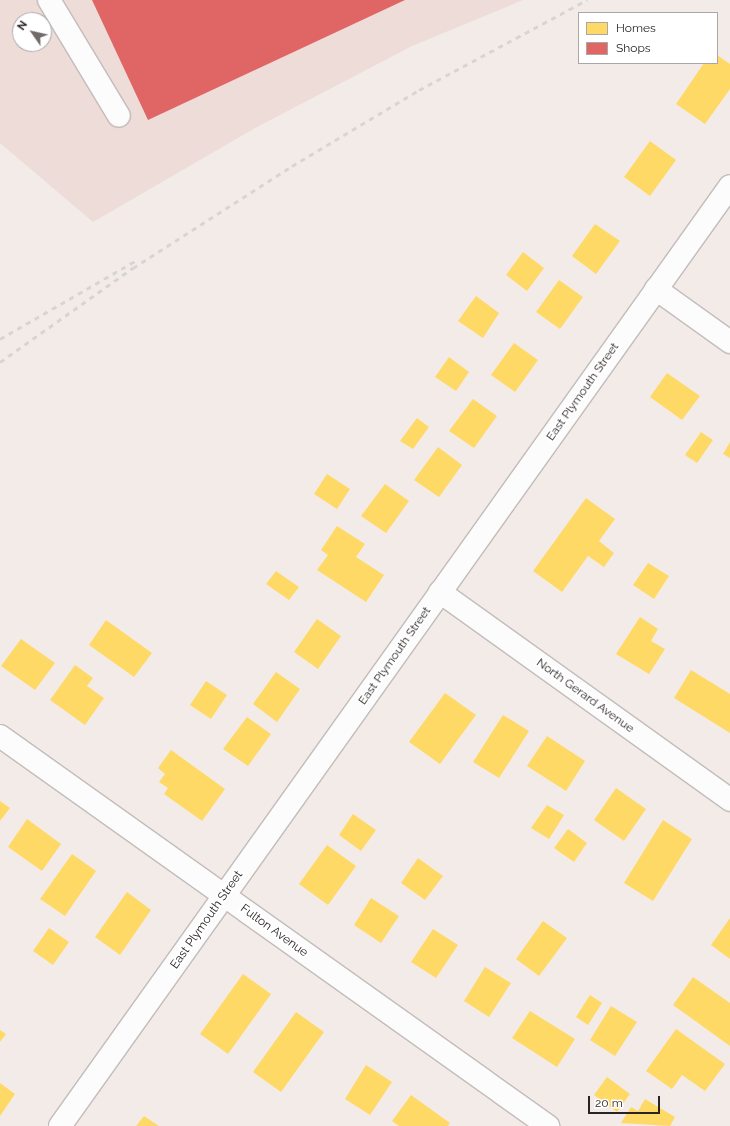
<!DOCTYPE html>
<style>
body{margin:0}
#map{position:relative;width:730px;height:1126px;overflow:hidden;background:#f3ebe8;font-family:Raleway,sans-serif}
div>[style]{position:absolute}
.built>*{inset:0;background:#eddcd8}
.homes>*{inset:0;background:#ffd966}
.shops>*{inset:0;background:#e06666}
.roads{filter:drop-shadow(1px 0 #c2bcba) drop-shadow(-1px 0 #c2bcba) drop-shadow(0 1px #c2bcba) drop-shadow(0 -1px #c2bcba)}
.minor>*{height:22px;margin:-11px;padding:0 11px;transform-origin:11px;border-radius:11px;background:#fdfcfc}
.rail>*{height:3px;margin-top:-1.5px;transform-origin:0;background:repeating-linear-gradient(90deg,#d7d5d4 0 5px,transparent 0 10px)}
span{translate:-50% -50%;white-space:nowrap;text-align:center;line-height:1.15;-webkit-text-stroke:4px #fff;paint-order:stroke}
.street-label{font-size:12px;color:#292423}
.legend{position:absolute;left:578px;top:12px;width:140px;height:52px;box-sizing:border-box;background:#fff;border:1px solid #a9a7a7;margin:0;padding:5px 7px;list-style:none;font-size:12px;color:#292423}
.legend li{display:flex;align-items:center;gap:8px;height:20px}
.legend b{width:20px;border:1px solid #a9a7a7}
.north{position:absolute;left:12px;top:12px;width:40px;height:40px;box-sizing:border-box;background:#fff;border:1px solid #a9a7a7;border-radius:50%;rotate:304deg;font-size:11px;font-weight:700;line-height:16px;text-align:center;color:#292423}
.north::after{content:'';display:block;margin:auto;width:14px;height:18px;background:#706a68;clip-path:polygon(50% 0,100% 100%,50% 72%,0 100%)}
.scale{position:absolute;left:588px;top:1096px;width:72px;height:18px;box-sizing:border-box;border:2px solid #292423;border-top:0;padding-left:5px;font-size:12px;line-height:14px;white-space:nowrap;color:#292423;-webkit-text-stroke:3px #fff;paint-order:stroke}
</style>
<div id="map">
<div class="built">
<div style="clip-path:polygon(evenodd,0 0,523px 0,412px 46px,257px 127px,93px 222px,0 143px,0 0,20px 20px,44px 20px,44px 44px,20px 44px,20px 20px)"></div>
</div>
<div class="homes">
<div style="clip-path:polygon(717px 55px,730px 64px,730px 89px,705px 124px,676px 104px,704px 63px,717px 63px)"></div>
<div style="clip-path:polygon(650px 141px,676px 160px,650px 196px,624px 177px)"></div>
<div style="clip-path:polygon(595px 224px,620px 241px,596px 274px,572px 256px)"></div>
<div style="clip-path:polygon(523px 252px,544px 268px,527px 291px,506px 275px)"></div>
<div style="clip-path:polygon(559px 280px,583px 297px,560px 329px,536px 312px)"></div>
<div style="clip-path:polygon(476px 296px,499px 313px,483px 338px,458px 321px)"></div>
<div style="clip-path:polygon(514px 343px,538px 360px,515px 392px,491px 375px)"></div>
<div style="clip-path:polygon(449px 357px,469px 372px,456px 391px,435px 377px)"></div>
<div style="clip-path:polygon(667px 373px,700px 396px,682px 420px,650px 397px)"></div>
<div style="clip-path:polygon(473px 399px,497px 416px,474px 448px,449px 431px)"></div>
<div style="clip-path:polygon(417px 418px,429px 427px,413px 449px,400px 441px)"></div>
<div style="clip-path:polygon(701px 432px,713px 440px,697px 463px,685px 455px)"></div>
<div style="clip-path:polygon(730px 442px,730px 458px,723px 454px)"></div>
<div style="clip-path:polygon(438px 447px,462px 465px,439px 497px,414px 480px)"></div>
<div style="clip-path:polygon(327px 474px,350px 489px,337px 509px,314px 494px)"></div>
<div style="clip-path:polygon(385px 484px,409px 501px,386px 533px,361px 516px)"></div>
<div style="clip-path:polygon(586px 498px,615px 519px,599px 541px,614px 553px,604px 567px,588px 556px,562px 592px,533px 571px)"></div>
<div style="clip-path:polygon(337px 526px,365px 544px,356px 557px,384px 575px,366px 602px,317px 570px,328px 555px,321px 550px)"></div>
<div style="clip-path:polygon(648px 563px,669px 576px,654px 599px,633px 585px)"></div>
<div style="clip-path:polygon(276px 571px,299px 587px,289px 600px,266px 584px)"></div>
<div style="clip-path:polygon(640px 617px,658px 629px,651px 641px,665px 649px,649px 674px,616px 654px)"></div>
<div style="clip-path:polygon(317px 619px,341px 636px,318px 669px,294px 652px)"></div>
<div style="clip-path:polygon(106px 620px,152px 653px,134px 677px,89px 645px)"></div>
<div style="clip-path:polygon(21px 639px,55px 663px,35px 690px,1px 666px)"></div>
<div style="clip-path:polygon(75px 665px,93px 678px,87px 686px,104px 698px,85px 725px,50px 700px)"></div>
<div style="clip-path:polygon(691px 670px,730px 694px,730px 733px,674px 698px)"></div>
<div style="clip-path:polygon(276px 672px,300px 689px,277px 722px,253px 704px)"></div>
<div style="clip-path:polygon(206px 681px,227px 695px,211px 719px,190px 705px)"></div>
<div style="clip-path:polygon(445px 693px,476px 715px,440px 764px,409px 742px)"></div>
<div style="clip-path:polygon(503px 715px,529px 731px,499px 778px,473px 762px)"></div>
<div style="clip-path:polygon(247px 717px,271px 734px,248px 766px,223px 749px)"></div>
<div style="clip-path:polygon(547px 736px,585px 761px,566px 791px,527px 766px)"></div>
<div style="clip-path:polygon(171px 750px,225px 789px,202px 821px,164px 794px,168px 788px,159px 782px,165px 774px,158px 768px)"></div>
<div style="clip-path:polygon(616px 788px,646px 809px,624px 841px,594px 820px)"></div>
<div style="clip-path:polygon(0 801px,10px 808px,0 821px)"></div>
<div style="clip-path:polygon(547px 805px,564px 815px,549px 839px,531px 828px)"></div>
<div style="clip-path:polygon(353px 814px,376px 830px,361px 851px,339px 835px)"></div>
<div style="clip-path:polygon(27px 819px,61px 844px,42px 871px,8px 847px)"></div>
<div style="clip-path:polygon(663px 820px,692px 839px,653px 901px,624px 883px)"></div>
<div style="clip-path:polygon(568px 829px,587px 843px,574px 862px,554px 848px)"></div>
<div style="clip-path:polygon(327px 845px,356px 866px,328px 905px,299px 884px)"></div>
<div style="clip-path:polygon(72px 854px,96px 871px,65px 916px,40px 899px)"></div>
<div style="clip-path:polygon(418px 858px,443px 876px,425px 900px,401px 883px)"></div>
<div style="clip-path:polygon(127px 892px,151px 910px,120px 955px,95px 937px)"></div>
<div style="clip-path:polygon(371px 898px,399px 916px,381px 943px,354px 925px)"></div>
<div style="clip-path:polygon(730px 918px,730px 959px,711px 945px)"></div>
<div style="clip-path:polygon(543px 921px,567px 938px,539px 976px,516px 959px)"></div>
<div style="clip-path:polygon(49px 928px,69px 942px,53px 965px,33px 951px)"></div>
<div style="clip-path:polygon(433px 929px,458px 945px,436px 978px,411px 962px)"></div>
<div style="clip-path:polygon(485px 967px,511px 983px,489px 1017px,464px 1001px)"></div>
<div style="clip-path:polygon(243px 974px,271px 994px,228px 1054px,200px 1034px)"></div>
<div style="clip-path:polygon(693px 977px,730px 1003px,730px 1046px,673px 1005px)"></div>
<div style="clip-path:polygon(590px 995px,602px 1003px,588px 1025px,576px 1017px)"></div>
<div style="clip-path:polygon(611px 1006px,637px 1022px,615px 1056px,590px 1040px)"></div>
<div style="clip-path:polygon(530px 1011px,575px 1039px,557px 1067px,512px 1038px)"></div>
<div style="clip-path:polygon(296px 1012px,324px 1032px,281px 1092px,253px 1072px)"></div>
<div style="clip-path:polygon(676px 1029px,725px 1064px,705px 1091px,682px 1075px,672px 1089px,646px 1071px)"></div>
<div style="clip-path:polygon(0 1030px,6px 1034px,0 1042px)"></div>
<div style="clip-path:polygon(366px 1065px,392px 1082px,370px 1115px,345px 1099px)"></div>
<div style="clip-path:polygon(607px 1077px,630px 1094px,617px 1112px,594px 1095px)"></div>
<div style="clip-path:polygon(0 1083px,15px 1094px,0 1116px)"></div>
<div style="clip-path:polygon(411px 1095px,450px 1123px,448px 1126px,399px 1126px,392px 1121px)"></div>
<div style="clip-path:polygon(645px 1099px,675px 1117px,670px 1126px,621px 1123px,631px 1107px,638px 1111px)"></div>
<div style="clip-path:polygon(144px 1116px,159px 1126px,136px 1126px)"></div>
</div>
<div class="shops">
<div style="clip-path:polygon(92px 0,405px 0,148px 120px)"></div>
</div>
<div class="roads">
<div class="minor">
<div style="left:49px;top:0;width:135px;rotate:58.9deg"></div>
<div style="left:656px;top:289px;width:91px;rotate:35.6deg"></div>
<div style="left:440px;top:592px;width:357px;rotate:35.6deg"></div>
<div style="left:0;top:736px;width:673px;rotate:35.44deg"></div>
<div style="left:60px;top:1126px;width:1154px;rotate:-54.52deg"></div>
</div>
</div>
<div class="rail">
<div style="left:0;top:339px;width:156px;rotate:-30deg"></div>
<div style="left:0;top:362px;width:163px;rotate:-35.3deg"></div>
<div style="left:133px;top:268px;width:189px;rotate:-32.7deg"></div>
<div style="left:292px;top:166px;width:148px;rotate:-30.9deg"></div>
<div style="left:419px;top:90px;width:191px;rotate:-28.2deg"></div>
</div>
<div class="street-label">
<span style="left:583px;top:392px;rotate:-55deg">East Plymouth Street</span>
<span style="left:395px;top:656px;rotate:-55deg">East Plymouth Street</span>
<span style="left:585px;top:696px;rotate:36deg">North Gerard Avenue</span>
<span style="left:207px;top:920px;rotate:-55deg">East Plymouth Street</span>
<span style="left:274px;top:931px;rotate:36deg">Fulton Avenue</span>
</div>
<ul class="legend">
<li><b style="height:11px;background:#ffd966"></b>Homes</li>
<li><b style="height:11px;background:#e06666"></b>Shops</li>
</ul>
<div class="north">N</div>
<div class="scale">20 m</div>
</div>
